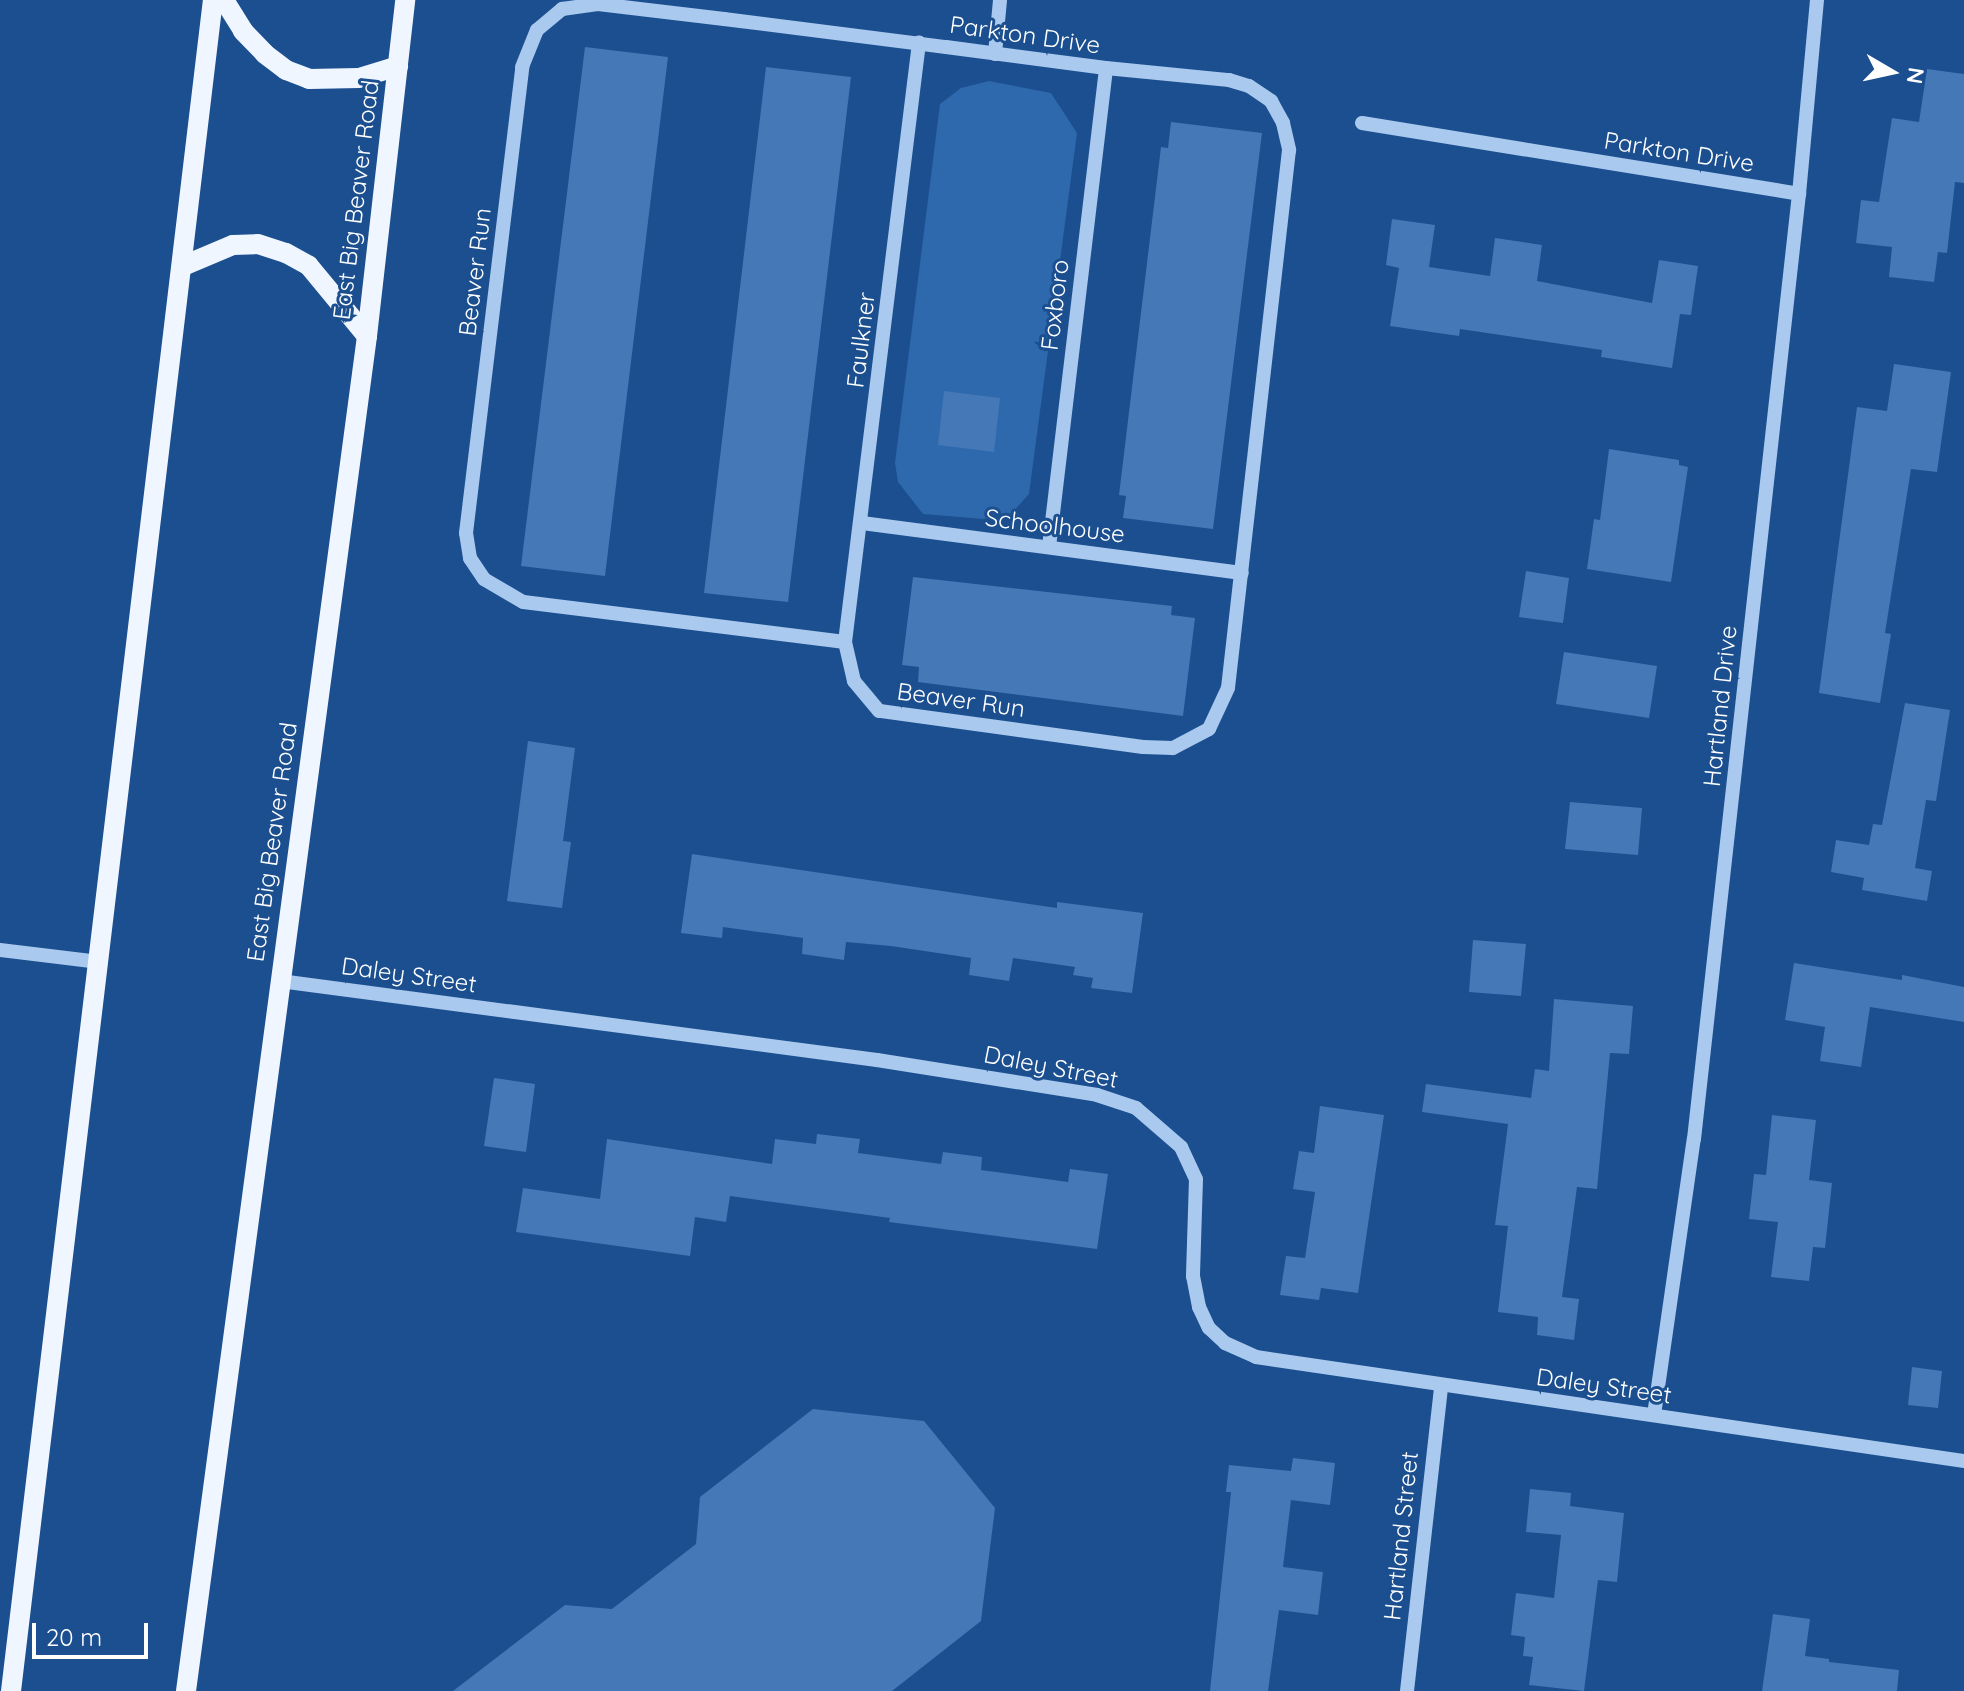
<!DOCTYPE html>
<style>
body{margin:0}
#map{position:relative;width:1964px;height:1691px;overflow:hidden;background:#1b4f8f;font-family:Quicksand,sans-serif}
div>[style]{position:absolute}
.green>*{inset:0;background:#2e69ad}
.building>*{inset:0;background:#4478b7}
.minor>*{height:14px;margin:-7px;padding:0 7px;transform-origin:7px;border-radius:7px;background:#a9c9ee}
.major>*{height:20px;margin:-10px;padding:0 10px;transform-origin:10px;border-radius:10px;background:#f0f6ff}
span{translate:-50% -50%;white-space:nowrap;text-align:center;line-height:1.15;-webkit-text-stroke:6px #1b4f8f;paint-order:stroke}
.street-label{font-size:24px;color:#fff}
.north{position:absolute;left:1852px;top:32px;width:80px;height:80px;-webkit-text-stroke:6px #1b4f8f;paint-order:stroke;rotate:99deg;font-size:22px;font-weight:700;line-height:32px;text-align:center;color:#fff}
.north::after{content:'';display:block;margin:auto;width:28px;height:36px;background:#fff;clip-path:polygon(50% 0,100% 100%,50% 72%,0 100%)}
.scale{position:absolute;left:32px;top:1623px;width:116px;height:36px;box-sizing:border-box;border:4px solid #fff;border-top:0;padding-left:10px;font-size:24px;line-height:28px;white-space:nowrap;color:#fff;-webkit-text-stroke:6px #1b4f8f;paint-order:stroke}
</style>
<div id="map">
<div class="green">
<div style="clip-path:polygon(989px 81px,1051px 93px,1077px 133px,1029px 494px,1012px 513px,983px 519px,923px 514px,898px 482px,895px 463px,940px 104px,961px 88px)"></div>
</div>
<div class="building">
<div style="clip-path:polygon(585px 47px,668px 57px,605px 576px,521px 566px)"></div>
<div style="clip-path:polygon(766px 67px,851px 77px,788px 602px,704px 593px)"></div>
<div style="clip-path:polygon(1927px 69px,1964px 74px,1964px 183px,1955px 182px,1947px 253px,1938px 252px,1934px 282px,1889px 277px,1892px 247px,1856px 243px,1861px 200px,1879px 202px,1892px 118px,1919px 122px)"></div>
<div style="clip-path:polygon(1171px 122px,1262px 133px,1213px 529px,1123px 518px,1126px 496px,1119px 495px,1161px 147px,1168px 148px)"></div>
<div style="clip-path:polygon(1392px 219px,1435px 225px,1429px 267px,1490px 276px,1495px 238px,1542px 245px,1537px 281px,1652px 303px,1659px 260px,1698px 266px,1691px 315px,1680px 314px,1672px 368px,1601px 357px,1602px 350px,1460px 329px,1459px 336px,1390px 326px,1399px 268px,1386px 265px)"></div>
<div style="clip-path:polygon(1894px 364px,1951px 372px,1937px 472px,1911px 469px,1885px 633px,1891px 634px,1880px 703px,1819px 693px,1857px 407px,1887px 411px)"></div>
<div style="clip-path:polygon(944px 391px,1000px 398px,994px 452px,938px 445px)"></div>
<div style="clip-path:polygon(1609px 449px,1679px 460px,1679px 465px,1688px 467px,1671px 582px,1587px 569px,1594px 519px,1600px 520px)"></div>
<div style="clip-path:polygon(1526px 571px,1569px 578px,1563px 623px,1519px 617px)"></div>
<div style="clip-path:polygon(913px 577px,1172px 606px,1171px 615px,1195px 618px,1183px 716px,918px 682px,919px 667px,902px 665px)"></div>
<div style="clip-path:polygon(1564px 652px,1657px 666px,1649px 718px,1556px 704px)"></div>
<div style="clip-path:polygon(1905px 703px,1950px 710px,1936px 801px,1926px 800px,1915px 868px,1932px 871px,1927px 901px,1862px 890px,1864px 878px,1831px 872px,1836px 840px,1869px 845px,1873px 824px,1882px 825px)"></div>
<div style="clip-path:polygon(528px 741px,575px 748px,563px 841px,571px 842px,562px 908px,507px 901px)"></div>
<div style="clip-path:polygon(1570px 802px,1642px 808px,1638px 855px,1565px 849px)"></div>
<div style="clip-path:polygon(692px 854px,1057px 908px,1057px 902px,1143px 913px,1132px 993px,1091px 988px,1093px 978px,1073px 975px,1075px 967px,1013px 958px,1009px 981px,969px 975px,971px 958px,891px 946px,846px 942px,844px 960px,802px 954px,803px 938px,723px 927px,722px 938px,681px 933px)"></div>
<div style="clip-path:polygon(1473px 940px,1526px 944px,1521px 996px,1469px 992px)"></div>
<div style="clip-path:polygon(1794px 963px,1902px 980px,1902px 975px,1964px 987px,1964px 1022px,1870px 1007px,1861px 1067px,1820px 1061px,1825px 1027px,1785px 1020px)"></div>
<div style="clip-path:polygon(1554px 999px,1633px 1006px,1629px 1054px,1610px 1053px,1597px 1189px,1577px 1187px,1562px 1297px,1579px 1299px,1574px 1340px,1537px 1335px,1538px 1317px,1498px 1312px,1508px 1226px,1495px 1225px,1508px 1124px,1422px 1112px,1426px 1084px,1531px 1098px,1535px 1069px,1549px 1071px)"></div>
<div style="clip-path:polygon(494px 1078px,535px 1084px,526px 1152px,484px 1146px)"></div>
<div style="clip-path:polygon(1320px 1106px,1384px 1115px,1358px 1293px,1321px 1288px,1319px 1300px,1280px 1295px,1286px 1256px,1305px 1258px,1315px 1192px,1293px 1189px,1299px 1151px,1314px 1153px)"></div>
<div style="clip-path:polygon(1772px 1115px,1816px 1120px,1809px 1180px,1832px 1183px,1825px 1248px,1813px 1247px,1809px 1281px,1771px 1277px,1778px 1222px,1749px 1219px,1754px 1174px,1766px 1175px)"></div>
<div style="clip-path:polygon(817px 1134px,860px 1139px,858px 1153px,941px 1164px,943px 1152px,982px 1157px,981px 1170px,1068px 1182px,1070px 1169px,1108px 1174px,1097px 1249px,889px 1222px,890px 1218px,730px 1196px,726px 1222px,695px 1217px,690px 1256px,516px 1232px,523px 1188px,600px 1199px,607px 1139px,772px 1164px,775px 1139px,816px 1144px)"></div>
<div style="clip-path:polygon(1912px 1367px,1942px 1371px,1938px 1408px,1908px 1405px)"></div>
<div style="clip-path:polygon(813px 1409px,924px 1421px,995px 1508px,981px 1621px,892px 1691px,453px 1691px,565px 1605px,612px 1609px,696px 1544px,700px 1497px)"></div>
<div style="clip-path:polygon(1293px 1458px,1335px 1463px,1330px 1505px,1291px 1500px,1283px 1567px,1323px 1572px,1318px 1615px,1279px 1610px,1268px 1691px,1210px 1691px,1231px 1492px,1226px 1492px,1229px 1465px,1291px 1471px)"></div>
<div style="clip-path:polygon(1530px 1489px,1571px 1493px,1570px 1506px,1624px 1513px,1617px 1582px,1598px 1580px,1584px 1691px,1529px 1685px,1533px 1657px,1523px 1656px,1525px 1637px,1511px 1635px,1516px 1593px,1554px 1598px,1561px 1535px,1526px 1532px)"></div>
<div style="clip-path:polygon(1773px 1614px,1810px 1619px,1805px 1656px,1829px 1659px,1829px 1662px,1899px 1670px,1897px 1691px,1762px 1691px)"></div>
</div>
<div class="minor">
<div style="left:995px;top:54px;width:54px;rotate:-84.7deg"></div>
<div style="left:1362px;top:123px;width:443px;rotate:9.2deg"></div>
<div style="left:862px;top:523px;width:383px;rotate:7.5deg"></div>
<div style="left:1049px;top:547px;width:482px;rotate:-83.2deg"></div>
<div style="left:845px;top:642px;width:324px;rotate:-172.9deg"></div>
<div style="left:523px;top:602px;width:45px;rotate:-149.5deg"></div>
<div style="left:484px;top:579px;width:25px;rotate:-124deg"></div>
<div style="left:470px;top:558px;width:25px;rotate:-99deg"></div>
<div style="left:466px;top:533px;width:469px;rotate:-83.1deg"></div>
<div style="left:522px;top:67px;width:40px;rotate:-68deg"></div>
<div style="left:537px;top:30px;width:33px;rotate:-40deg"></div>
<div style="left:562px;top:9px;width:36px;rotate:-8deg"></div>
<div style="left:598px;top:4px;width:127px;rotate:6.8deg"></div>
<div style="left:724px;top:19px;width:224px;rotate:7.2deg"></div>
<div style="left:946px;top:47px;width:161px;rotate:7.5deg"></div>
<div style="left:1106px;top:68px;width:124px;rotate:5.6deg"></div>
<div style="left:1229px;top:80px;width:21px;rotate:17deg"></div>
<div style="left:1249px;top:86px;width:27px;rotate:34deg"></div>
<div style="left:1271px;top:101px;width:25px;rotate:61deg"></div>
<div style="left:1283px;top:123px;width:28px;rotate:77deg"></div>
<div style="left:1289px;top:150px;width:541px;rotate:96.47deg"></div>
<div style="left:1228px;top:688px;width:45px;rotate:114.9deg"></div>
<div style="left:1209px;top:729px;width:41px;rotate:152.2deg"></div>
<div style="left:1173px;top:748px;width:30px;rotate:-178deg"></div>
<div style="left:1143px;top:747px;width:266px;rotate:-172.2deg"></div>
<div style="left:879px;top:711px;width:39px;rotate:-130deg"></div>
<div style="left:854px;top:681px;width:40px;rotate:-103deg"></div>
<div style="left:845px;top:642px;width:604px;rotate:-82.96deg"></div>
<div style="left:0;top:950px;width:100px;rotate:6.9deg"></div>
<div style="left:280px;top:981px;width:602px;rotate:7.54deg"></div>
<div style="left:877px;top:1060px;width:223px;rotate:9deg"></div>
<div style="left:1097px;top:1095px;width:41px;rotate:18.4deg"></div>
<div style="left:1136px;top:1108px;width:60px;rotate:40.9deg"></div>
<div style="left:1181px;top:1147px;width:35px;rotate:65deg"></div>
<div style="left:1196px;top:1179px;width:97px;rotate:91.8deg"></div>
<div style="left:1193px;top:1276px;width:32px;rotate:79deg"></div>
<div style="left:1199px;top:1307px;width:23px;rotate:65deg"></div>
<div style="left:1209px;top:1328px;width:22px;rotate:43deg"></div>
<div style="left:1225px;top:1343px;width:34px;rotate:24deg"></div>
<div style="left:1256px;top:1357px;width:716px;rotate:8.36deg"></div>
<div style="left:1654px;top:1415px;width:279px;rotate:-81.8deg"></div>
<div style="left:1694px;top:1139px;width:951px;rotate:-83.66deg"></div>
<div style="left:1799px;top:194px;width:195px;rotate:-84.7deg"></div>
<div style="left:1407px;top:1691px;width:307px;rotate:-83.6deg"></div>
</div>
<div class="major">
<div style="left:224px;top:0;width:36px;rotate:58deg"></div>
<div style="left:243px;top:31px;width:32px;rotate:46deg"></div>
<div style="left:265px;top:54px;width:26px;rotate:37deg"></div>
<div style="left:286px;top:70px;width:25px;rotate:21deg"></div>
<div style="left:309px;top:79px;width:50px;rotate:-1.1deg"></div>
<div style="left:359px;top:78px;width:41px;rotate:-17.1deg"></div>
<div style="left:183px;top:266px;width:54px;rotate:-22.8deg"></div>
<div style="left:233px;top:245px;width:25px;rotate:-2deg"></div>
<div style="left:258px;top:244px;width:29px;rotate:18deg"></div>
<div style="left:286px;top:253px;width:26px;rotate:29deg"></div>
<div style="left:309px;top:266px;width:91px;rotate:50.4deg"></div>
<div style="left:11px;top:1691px;width:1703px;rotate:-83.19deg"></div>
<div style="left:186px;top:1691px;width:1367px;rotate:-82.39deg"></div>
<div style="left:367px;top:336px;width:338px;rotate:-83.5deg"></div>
</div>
<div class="street-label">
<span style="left:1025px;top:35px;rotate:8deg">Parkton Drive</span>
<span style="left:1679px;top:152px;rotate:9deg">Parkton Drive</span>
<span style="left:356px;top:200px;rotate:-83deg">East Big Beaver Road</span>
<span style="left:475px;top:272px;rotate:-83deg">Beaver Run</span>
<span style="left:1055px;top:305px;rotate:-83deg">Foxboro</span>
<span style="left:861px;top:340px;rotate:-83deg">Faulkner</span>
<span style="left:1055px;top:526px;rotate:7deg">Schoolhouse</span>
<span style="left:961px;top:700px;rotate:8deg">Beaver Run</span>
<span style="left:1720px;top:706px;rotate:-84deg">Hartland Drive</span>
<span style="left:272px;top:842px;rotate:-82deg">East Big Beaver Road</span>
<span style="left:409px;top:975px;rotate:8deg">Daley Street</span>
<span style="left:1051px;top:1067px;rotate:11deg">Daley Street</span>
<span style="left:1604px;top:1386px;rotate:8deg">Daley Street</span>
<span style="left:1401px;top:1536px;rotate:-84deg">Hartland Street</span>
</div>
<div class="north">N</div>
<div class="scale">20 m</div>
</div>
